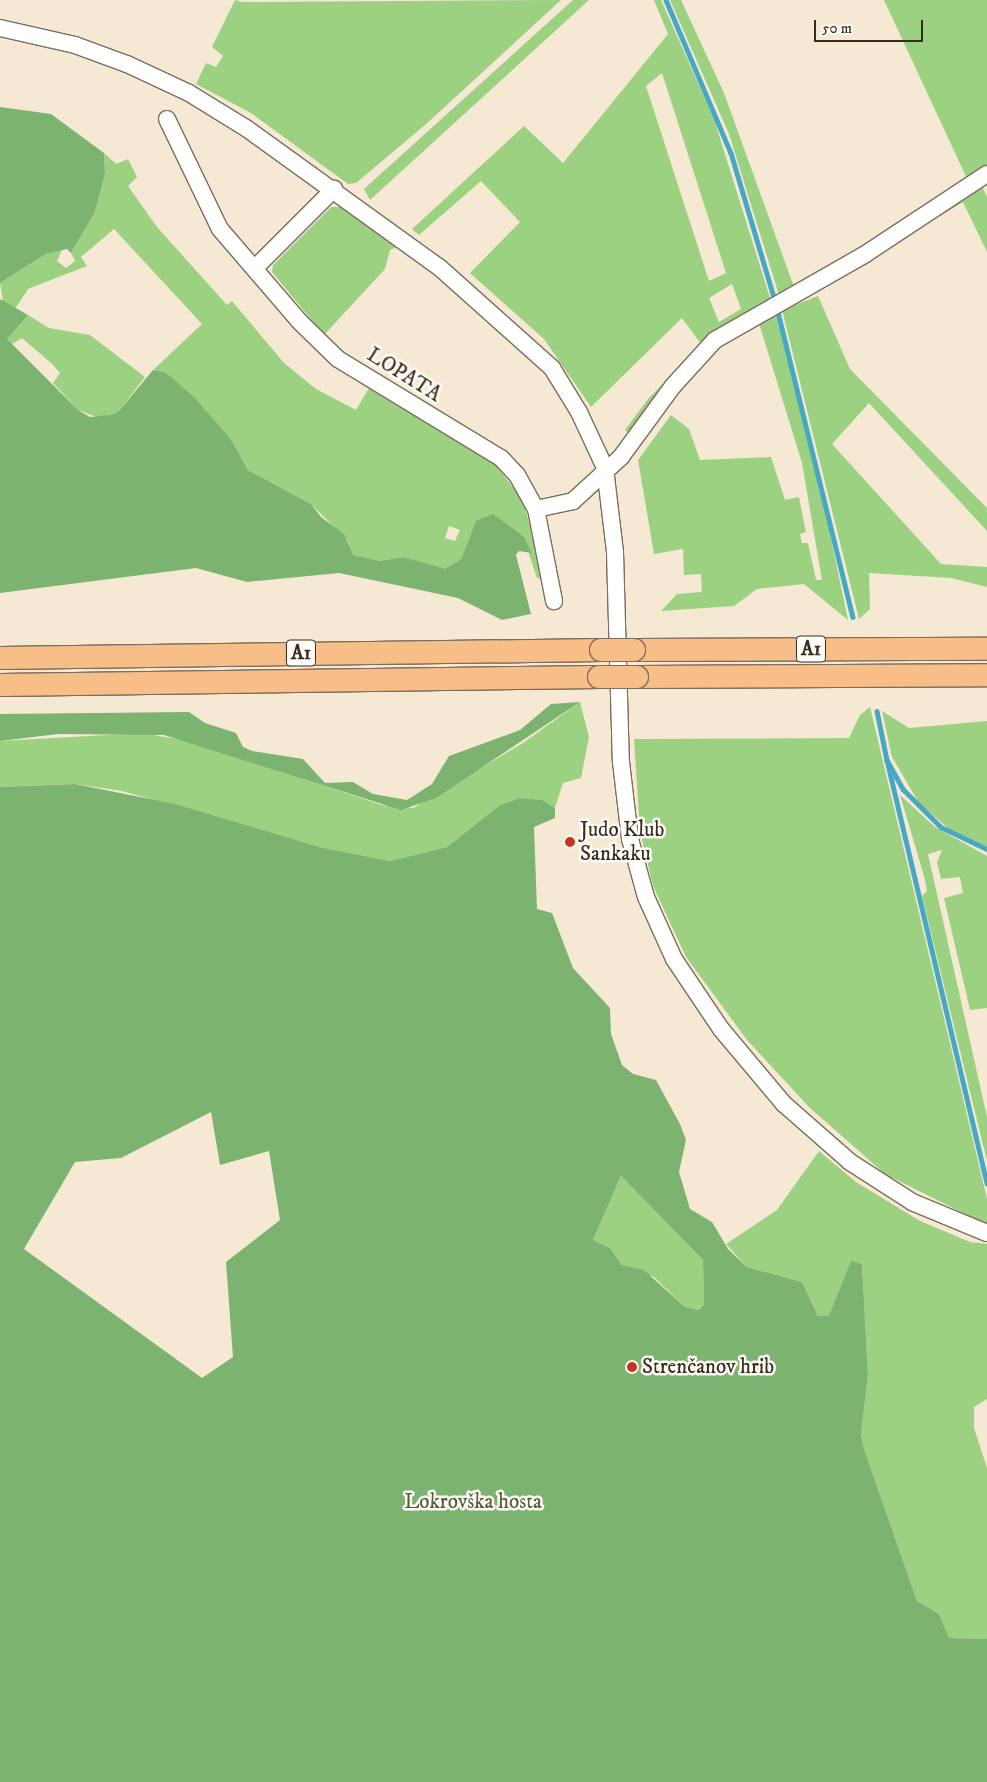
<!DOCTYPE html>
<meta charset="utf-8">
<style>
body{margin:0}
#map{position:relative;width:987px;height:1782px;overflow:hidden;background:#f6e9d4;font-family:"IM FELL DW Pica",serif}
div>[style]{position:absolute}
.green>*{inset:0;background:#9cd182}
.forest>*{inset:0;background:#7db370}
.stream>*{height:4.5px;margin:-2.25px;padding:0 2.25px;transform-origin:2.25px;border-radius:2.25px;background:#46a8c5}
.roads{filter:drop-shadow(1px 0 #7c6d5e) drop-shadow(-1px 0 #7c6d5e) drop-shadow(0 1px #7c6d5e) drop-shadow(0 -1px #7c6d5e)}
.minor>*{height:16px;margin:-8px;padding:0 8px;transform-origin:8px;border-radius:8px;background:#fff}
.highway>*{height:22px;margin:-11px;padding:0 11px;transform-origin:11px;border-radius:11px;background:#f7be87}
.bridges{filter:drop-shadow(1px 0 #7c6d5e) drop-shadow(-1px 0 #7c6d5e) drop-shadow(0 1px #7c6d5e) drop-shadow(0 -1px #7c6d5e)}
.highway-bridge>*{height:22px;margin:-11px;padding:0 11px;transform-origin:11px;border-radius:11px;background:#f7be87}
.dots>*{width:14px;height:14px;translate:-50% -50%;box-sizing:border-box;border:2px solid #fdfcf7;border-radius:50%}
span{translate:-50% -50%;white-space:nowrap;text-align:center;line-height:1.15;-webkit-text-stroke:5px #fdfcf7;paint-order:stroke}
.shield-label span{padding:1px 4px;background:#fdfcf7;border:1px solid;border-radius:4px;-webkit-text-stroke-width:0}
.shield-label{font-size:20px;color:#3b2a1e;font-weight:700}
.street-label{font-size:21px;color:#3b2a1e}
.poi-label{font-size:21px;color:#3b2a1e}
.left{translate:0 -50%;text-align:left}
.park-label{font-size:21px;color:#585c3c}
.scale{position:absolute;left:814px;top:20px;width:109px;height:22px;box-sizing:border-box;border:2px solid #3b2a1e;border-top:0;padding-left:6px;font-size:15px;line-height:18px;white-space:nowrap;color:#3b2a1e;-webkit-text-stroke:4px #fdfcf7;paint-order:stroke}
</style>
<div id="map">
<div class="green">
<div style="clip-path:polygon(235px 0,243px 2px,561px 0,425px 125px,356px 183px,348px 184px,251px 113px,196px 84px,206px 63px,216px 67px,223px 56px,212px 47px)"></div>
<div style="clip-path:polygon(573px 0,589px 0,370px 200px,364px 189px)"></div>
<div style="clip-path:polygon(evenodd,654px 0,661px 0,714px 119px,771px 301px,731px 323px,631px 435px,625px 430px,648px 399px,701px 344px,682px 318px,591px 407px,544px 339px,470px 273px,520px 222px,481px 181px,419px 235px,412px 229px,524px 126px,563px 163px,668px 34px,654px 0,662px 73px,726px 273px,709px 281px,646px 86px,662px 73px,654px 0,732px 284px,741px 309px,719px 322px,709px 298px,732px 284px)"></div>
<div style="clip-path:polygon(670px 0,681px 0,724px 93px,794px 287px,779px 295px,729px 134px)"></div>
<div style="clip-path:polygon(884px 0,987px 0,987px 169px,969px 183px)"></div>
<div style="clip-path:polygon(evenodd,104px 153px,116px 164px,128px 159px,137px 177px,128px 186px,157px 227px,227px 305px,232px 301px,284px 363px,316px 389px,356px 410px,369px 388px,495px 464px,522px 499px,547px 579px,537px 578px,523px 536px,476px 521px,461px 559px,446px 570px,403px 557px,379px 561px,352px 555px,347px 540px,311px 504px,248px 470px,232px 441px,165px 372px,153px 370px,202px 324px,114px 229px,81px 257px,87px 266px,28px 289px,15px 309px,3px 302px,0 283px,46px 254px,62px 250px,57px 261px,66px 268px,75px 261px,71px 253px,95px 212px,105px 174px,104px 153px,449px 526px,460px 530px,455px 541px,445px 538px,449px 526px)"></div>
<div style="clip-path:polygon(980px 182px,987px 197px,987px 252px,963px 202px,815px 293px,814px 288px)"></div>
<div style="clip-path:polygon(331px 207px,343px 207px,397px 247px,390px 250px,385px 269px,324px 335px,272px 272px,273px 265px)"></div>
<div style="clip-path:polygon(818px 296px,850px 369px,987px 508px,987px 531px,869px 403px,832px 444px,941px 564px,987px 567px,987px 587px,951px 578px,869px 573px,870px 609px,859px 619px,782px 310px)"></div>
<div style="clip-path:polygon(776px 314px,818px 477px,848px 620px,804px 584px,757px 589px,734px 606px,661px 611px,677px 594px,702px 592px,701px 574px,684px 575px,683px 549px,654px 554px,638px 460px,671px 415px,689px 429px,700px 460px,771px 457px,785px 500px,799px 497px,806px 532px,800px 534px,802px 543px,808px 543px,816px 580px,822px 580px,802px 463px,758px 320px)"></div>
<div style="clip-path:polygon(28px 315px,49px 328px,90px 335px,145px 377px,119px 411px,99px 418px,78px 410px,53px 383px,60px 373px,51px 363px,22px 338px,12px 344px,7px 339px)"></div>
<div style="clip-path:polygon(580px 702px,589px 737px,581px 778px,563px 783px,555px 808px,543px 800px,520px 798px,500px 805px,447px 847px,390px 861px,319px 847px,122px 791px,75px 784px,0 787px,0 741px,142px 733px,188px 741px,382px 805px,413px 808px,523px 743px)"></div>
<div style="clip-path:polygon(870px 707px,987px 1199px,987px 1225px,885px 1174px,810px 1108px,747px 1040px,686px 957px,653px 886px,640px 831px,634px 739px,849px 738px,860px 715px)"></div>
<div style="clip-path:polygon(882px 711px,909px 728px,987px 721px,987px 847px,949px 829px,919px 803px,892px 757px)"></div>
<div style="clip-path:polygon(900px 795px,935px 827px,987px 856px,987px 1008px,970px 1010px,944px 898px,963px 893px,960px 877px,941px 879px,937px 862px,942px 850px,928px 854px,987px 1117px,987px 1161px,922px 896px,927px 891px,924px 876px)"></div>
<div style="clip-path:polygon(819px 1151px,856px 1182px,920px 1221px,970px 1242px,987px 1244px,987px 1399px,974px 1407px,974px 1428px,987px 1468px,987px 1639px,949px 1638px,939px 1614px,917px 1601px,864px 1449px,861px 1435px,868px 1375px,862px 1264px,829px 1316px,818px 1316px,802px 1282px,747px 1267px,726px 1244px,777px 1210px)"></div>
<div style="clip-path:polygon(621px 1176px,703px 1260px,704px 1304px,697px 1310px,685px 1307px,654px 1277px,622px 1265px,610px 1248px,593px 1240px)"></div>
</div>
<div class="forest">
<div style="clip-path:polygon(0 107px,51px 114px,104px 153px,105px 174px,95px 212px,71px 253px,67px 249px,46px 254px,0 283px)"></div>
<div style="clip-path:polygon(0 299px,28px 315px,7px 339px,78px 410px,90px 417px,109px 415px,119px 411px,153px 370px,165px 372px,195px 398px,232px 441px,248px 470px,311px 504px,321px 517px,344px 534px,353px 555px,379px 561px,403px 557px,446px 569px,461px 559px,476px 521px,493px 514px,523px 536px,532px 553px,519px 551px,516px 555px,531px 614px,502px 620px,458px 598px,339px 573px,247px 582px,196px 568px,0 593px)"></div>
<div style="clip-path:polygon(580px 702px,436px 798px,401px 810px,164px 735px,58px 734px,0 741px,0 714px,189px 712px,205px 723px,236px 733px,243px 747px,252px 751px,303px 759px,325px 783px,353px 782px,373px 794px,407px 800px,432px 784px,449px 756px,520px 730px,551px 704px)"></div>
<div style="clip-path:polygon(evenodd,75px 784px,175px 804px,319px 847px,390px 861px,447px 847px,500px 805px,520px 798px,543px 800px,555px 808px,555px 818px,534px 827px,537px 909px,552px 913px,573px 968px,610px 1008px,611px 1034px,622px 1065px,633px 1074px,656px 1080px,680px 1124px,686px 1140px,679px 1172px,690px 1209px,712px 1222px,728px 1249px,747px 1267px,802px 1282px,818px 1316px,829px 1316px,851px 1261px,862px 1264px,868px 1375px,861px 1435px,864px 1449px,917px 1601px,939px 1614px,949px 1638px,987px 1639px,987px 1782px,0 1782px,0 787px,75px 784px,211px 1112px,220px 1165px,269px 1151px,280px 1220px,226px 1262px,233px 1357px,202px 1378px,24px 1249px,75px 1162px,121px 1158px,211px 1112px,75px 784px,621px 1176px,703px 1260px,704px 1304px,698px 1310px,685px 1307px,644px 1270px,622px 1265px,610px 1248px,593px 1240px,621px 1176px)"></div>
</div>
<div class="stream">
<div style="left:666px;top:0;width:166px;rotate:67deg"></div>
<div style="left:731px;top:153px;width:154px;rotate:73.4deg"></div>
<div style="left:777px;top:308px;width:318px;rotate:76.2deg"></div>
<div style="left:877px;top:711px;width:50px;rotate:78.5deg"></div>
<div style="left:887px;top:760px;width:33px;rotate:61deg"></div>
<div style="left:903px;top:789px;width:54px;rotate:45deg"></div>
<div style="left:941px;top:827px;width:51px;rotate:25.6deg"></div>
<div style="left:887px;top:760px;width:435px;rotate:76.7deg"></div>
</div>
<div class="roads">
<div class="minor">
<div style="left:0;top:28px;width:77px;rotate:12.8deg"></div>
<div style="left:75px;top:45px;width:55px;rotate:20.1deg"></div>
<div style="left:127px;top:64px;width:68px;rotate:25.1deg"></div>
<div style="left:189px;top:93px;width:67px;rotate:31.6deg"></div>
<div style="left:246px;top:128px;width:238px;rotate:35.8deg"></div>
<div style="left:439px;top:267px;width:152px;rotate:41.8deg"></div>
<div style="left:552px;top:368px;width:52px;rotate:58.5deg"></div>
<div style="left:579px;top:412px;width:62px;rotate:65.1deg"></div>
<div style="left:605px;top:468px;width:85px;rotate:83.2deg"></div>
<div style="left:615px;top:552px;width:210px;rotate:88.4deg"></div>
<div style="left:621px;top:762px;width:78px;rotate:83.3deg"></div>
<div style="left:630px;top:839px;width:60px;rotate:74.6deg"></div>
<div style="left:646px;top:897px;width:68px;rotate:65.7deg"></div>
<div style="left:674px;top:959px;width:84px;rotate:56.1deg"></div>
<div style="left:721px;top:1029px;width:98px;rotate:50deg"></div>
<div style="left:784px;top:1104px;width:88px;rotate:41.3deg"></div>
<div style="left:850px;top:1162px;width:74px;rotate:32.8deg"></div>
<div style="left:912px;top:1202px;width:81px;rotate:22.5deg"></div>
<div style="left:167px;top:119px;width:122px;rotate:64.3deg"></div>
<div style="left:220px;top:229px;width:121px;rotate:49.3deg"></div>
<div style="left:299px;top:321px;width:54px;rotate:44.3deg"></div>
<div style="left:338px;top:359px;width:191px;rotate:31.3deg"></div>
<div style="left:501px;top:458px;width:23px;rotate:47deg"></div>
<div style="left:517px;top:475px;width:39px;rotate:61deg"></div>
<div style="left:536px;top:509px;width:94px;rotate:78.9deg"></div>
<div style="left:255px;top:268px;width:112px;rotate:-45deg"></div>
<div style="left:536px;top:509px;width:38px;rotate:-12deg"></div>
<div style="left:573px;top:501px;width:65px;rotate:-42.5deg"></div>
<div style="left:621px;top:457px;width:88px;rotate:-53.8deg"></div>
<div style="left:673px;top:386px;width:62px;rotate:-47.6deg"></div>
<div style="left:715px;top:340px;width:172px;rotate:-29.7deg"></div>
<div style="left:864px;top:255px;width:147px;rotate:-33.4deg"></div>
</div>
<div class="highway">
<div style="left:634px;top:650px;width:353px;rotate:-0.2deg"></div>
<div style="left:0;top:658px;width:601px;rotate:-0.76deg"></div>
<div style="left:637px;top:677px;width:350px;rotate:-0.3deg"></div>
<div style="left:0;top:685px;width:599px;rotate:-0.77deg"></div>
</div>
</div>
<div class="bridges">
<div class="highway-bridge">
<div style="left:601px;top:650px;width:33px"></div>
<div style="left:599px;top:677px;width:38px"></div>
</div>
</div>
<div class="dots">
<div style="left:570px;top:842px;background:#c8321e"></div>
<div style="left:632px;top:1367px;background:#c8321e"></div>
</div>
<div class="shield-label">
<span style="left:811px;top:649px">A1</span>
<span style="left:301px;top:653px">A1</span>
</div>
<div class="street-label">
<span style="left:404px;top:375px;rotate:32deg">LOPATA</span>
</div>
<div class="poi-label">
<span class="left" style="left:580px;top:842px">Judo Klub<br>Sankaku</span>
<span class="left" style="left:642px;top:1367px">Strenčanov hrib</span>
</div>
<div class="park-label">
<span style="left:473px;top:1502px">Lokrovška hosta</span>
</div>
<div class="scale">50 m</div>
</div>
